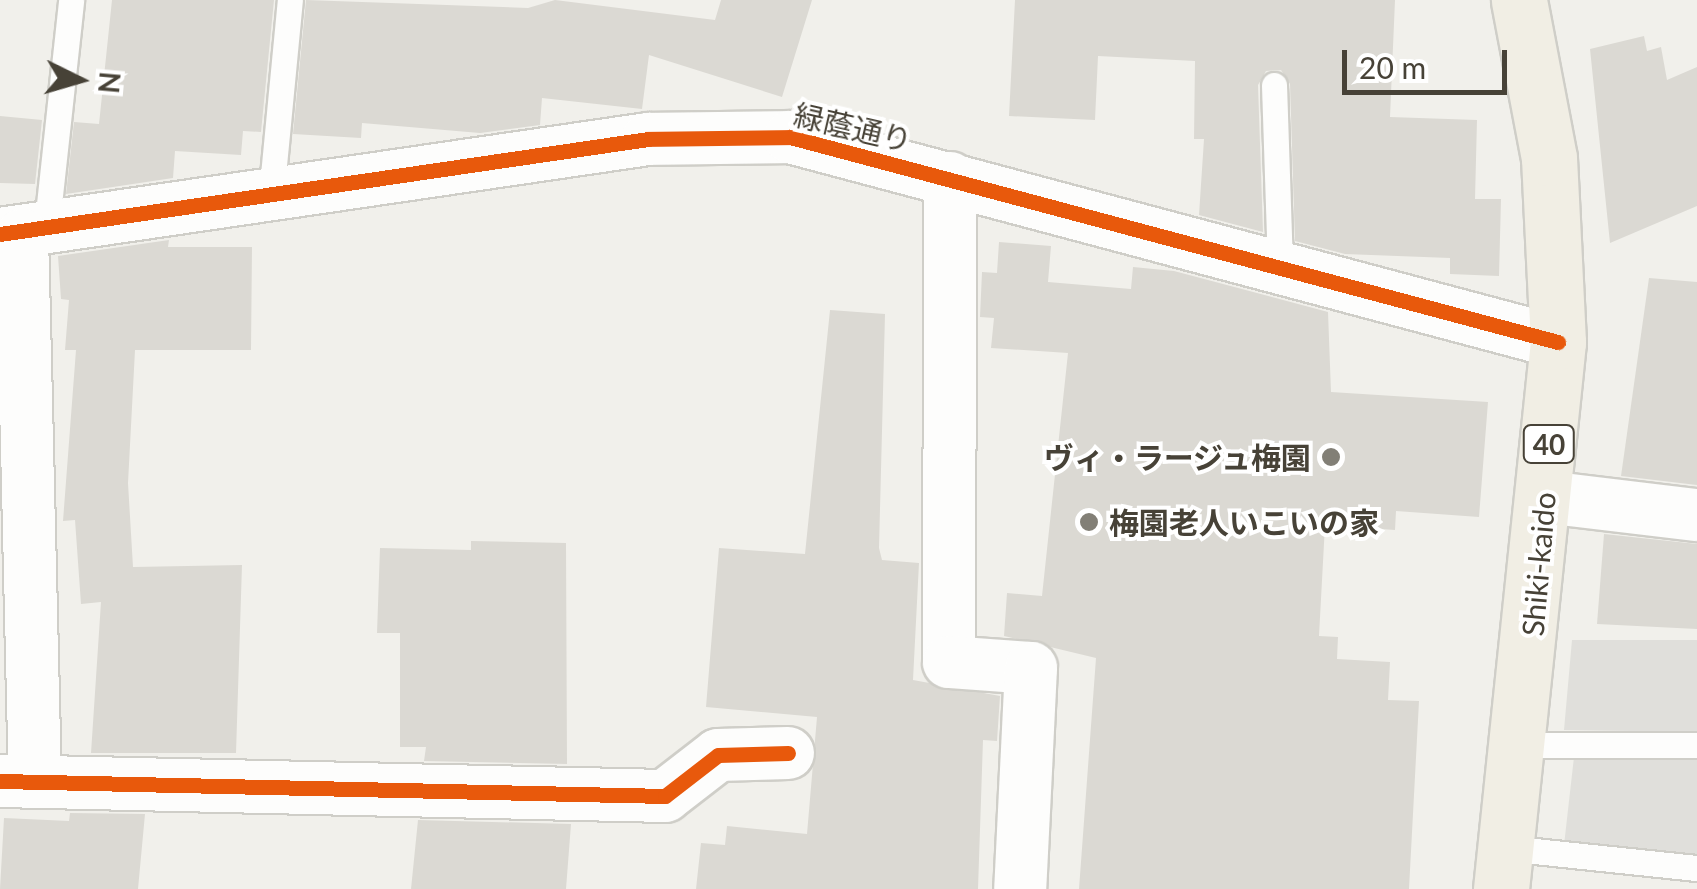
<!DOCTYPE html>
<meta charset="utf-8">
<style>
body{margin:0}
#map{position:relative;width:1697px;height:889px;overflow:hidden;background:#f1f0eb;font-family:Lato,"Noto Sans JP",sans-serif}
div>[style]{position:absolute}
.parking>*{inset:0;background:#e0dfdb}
.building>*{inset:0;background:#dbd9d3}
.roads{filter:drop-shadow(2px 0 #cfcec8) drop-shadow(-2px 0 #cfcec8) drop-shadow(0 2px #cfcec8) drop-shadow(0 -2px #cfcec8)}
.service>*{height:25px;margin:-12.5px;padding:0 12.5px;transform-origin:12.5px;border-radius:12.5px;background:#fdfdfc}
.minor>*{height:52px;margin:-26px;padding:0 26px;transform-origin:26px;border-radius:26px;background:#fdfdfc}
.primary>*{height:55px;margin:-27.5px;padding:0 27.5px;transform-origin:27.5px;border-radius:27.5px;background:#f1eee4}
.cycleway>*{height:15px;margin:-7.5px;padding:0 7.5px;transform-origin:7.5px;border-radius:7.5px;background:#e8590c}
.dots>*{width:28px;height:28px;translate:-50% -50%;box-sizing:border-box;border:5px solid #fff;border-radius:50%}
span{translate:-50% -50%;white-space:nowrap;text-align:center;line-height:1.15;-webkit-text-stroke:8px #fff;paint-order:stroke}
.shield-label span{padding:2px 8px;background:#fff;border:2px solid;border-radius:8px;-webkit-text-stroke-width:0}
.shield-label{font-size:28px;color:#474237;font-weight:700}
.street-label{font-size:30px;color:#474237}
.poi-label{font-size:30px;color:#474237;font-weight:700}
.right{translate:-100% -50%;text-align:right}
.left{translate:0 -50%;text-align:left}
.north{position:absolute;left:30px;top:30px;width:100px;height:100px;-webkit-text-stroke:8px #fff;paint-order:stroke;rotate:95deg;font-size:28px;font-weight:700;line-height:40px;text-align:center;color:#474237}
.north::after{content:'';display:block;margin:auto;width:35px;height:45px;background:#474237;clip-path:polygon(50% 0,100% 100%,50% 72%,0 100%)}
.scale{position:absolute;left:1342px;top:50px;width:165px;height:45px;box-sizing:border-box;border:5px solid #474237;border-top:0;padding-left:12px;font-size:30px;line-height:35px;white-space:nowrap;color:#474237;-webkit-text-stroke:8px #fff;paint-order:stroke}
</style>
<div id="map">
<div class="parking">
<div style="clip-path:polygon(1572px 640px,1697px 640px,1697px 732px,1564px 730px)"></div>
<div style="clip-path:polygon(1574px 757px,1697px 760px,1697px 868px,1563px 854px)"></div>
</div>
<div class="building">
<div style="clip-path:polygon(112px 0,274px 0,261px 132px,243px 131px,241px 155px,175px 151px,173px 178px,66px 194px,74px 122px,99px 124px)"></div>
<div style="clip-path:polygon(306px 0,528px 8px,555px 0,715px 20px,721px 0,812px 0,782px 97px,649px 55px,642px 109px,542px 98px,540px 125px,480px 133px,362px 123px,361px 138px,293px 134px)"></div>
<div style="clip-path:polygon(1015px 0,1395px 0,1390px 117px,1477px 120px,1475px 199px,1501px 199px,1499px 276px,1450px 274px,1450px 258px,1345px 254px,1295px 241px,1290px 84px,1281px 70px,1266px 71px,1258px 85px,1263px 232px,1199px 215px,1204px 139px,1194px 139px,1195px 61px,1098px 56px,1095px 120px,1009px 116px)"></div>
<div style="clip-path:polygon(1644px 36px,1647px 51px,1661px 47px,1667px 80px,1697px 67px,1697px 206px,1610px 243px,1590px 49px)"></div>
<div style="clip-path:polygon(0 116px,42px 120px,35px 184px,0 183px)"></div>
<div style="clip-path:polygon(169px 240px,168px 247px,252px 247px,251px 350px,135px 350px,128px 483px,133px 567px,242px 565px,236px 753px,91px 753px,101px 602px,81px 604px,75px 520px,63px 521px,76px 350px,65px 350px,69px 300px,61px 299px,58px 256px)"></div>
<div style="clip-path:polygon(999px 242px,1051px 246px,1048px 282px,1131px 289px,1133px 267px,1174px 271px,1328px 312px,1331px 392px,1488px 402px,1479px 517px,1396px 511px,1395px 530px,1325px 525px,1319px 636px,1338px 637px,1337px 659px,1390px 662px,1388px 700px,1419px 701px,1409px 889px,1079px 889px,1096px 658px,1004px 636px,1007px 593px,1042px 596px,1068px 353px,991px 348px,994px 318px,980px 317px,982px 272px,997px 273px)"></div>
<div style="clip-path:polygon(1649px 278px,1697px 282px,1697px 485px,1621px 476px)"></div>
<div style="clip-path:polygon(830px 310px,885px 314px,879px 548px,882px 560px,919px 563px,913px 680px,1000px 696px,997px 741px,983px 740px,978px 889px,696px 889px,701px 843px,725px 845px,727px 826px,807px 834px,817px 717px,706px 707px,719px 548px,805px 554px)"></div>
<div style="clip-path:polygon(1604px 534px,1697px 544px,1697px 629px,1597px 624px)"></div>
<div style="clip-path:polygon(471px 541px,566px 543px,567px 764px,424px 761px,426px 747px,400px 747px,400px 633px,377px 633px,380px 548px,471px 550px)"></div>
<div style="clip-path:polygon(70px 813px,145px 814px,138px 889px,0 889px,4px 818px,69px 821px)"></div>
<div style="clip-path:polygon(418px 820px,571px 824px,566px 889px,411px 889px)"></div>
</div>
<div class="roads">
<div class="service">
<div style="left:1274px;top:85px;width:184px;rotate:88.1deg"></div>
<div style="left:271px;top:196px;width:197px;rotate:-84.5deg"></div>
<div style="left:46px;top:232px;width:233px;rotate:-83.8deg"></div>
<div style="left:1518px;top:745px;width:179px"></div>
<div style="left:1506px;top:848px;width:192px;rotate:6deg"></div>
</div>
<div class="minor">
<div style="left:950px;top:178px;width:484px;rotate:90.1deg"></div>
<div style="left:949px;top:662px;width:82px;rotate:4.2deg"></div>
<div style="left:1031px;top:668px;width:221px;rotate:92.8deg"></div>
<div style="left:0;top:234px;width:655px;rotate:-8.34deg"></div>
<div style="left:648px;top:139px;width:142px;rotate:-0.8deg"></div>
<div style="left:790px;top:137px;width:795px;rotate:14.95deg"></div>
<div style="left:22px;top:235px;width:547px;rotate:88.64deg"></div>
<div style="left:1545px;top:497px;width:153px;rotate:6.8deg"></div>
<div style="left:0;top:781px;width:665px;rotate:1.29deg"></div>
<div style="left:665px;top:796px;width:67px;rotate:-37.7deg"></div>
<div style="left:718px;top:755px;width:70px;rotate:-1.6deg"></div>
</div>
<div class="primary">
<div style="left:1501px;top:889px;width:550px;rotate:-84.05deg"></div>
<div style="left:1558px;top:342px;width:184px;rotate:-92.8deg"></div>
<div style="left:1549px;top:158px;width:161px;rotate:-100.8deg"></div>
</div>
</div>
<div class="cycleway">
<div style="left:0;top:234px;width:655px;rotate:-8.34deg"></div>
<div style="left:648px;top:139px;width:142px;rotate:-0.8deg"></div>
<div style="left:790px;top:137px;width:795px;rotate:14.95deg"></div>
<div style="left:0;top:781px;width:665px;rotate:1.29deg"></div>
<div style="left:665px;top:796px;width:67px;rotate:-37.7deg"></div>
<div style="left:718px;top:755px;width:70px;rotate:-1.6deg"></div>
</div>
<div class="dots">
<div style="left:1331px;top:457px;background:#827f76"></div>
<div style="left:1089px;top:522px;background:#827f76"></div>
</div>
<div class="shield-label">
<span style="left:1549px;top:444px">40</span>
</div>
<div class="street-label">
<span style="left:853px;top:127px;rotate:13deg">緑蔭通り</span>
<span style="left:1538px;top:564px;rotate:-85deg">Shiki-kaido</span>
</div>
<div class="poi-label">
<span class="right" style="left:1311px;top:457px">ヴィ・ラージュ梅園</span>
<span class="left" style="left:1109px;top:522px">梅園老人いこいの家</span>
</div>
<div class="north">N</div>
<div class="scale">20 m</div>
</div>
